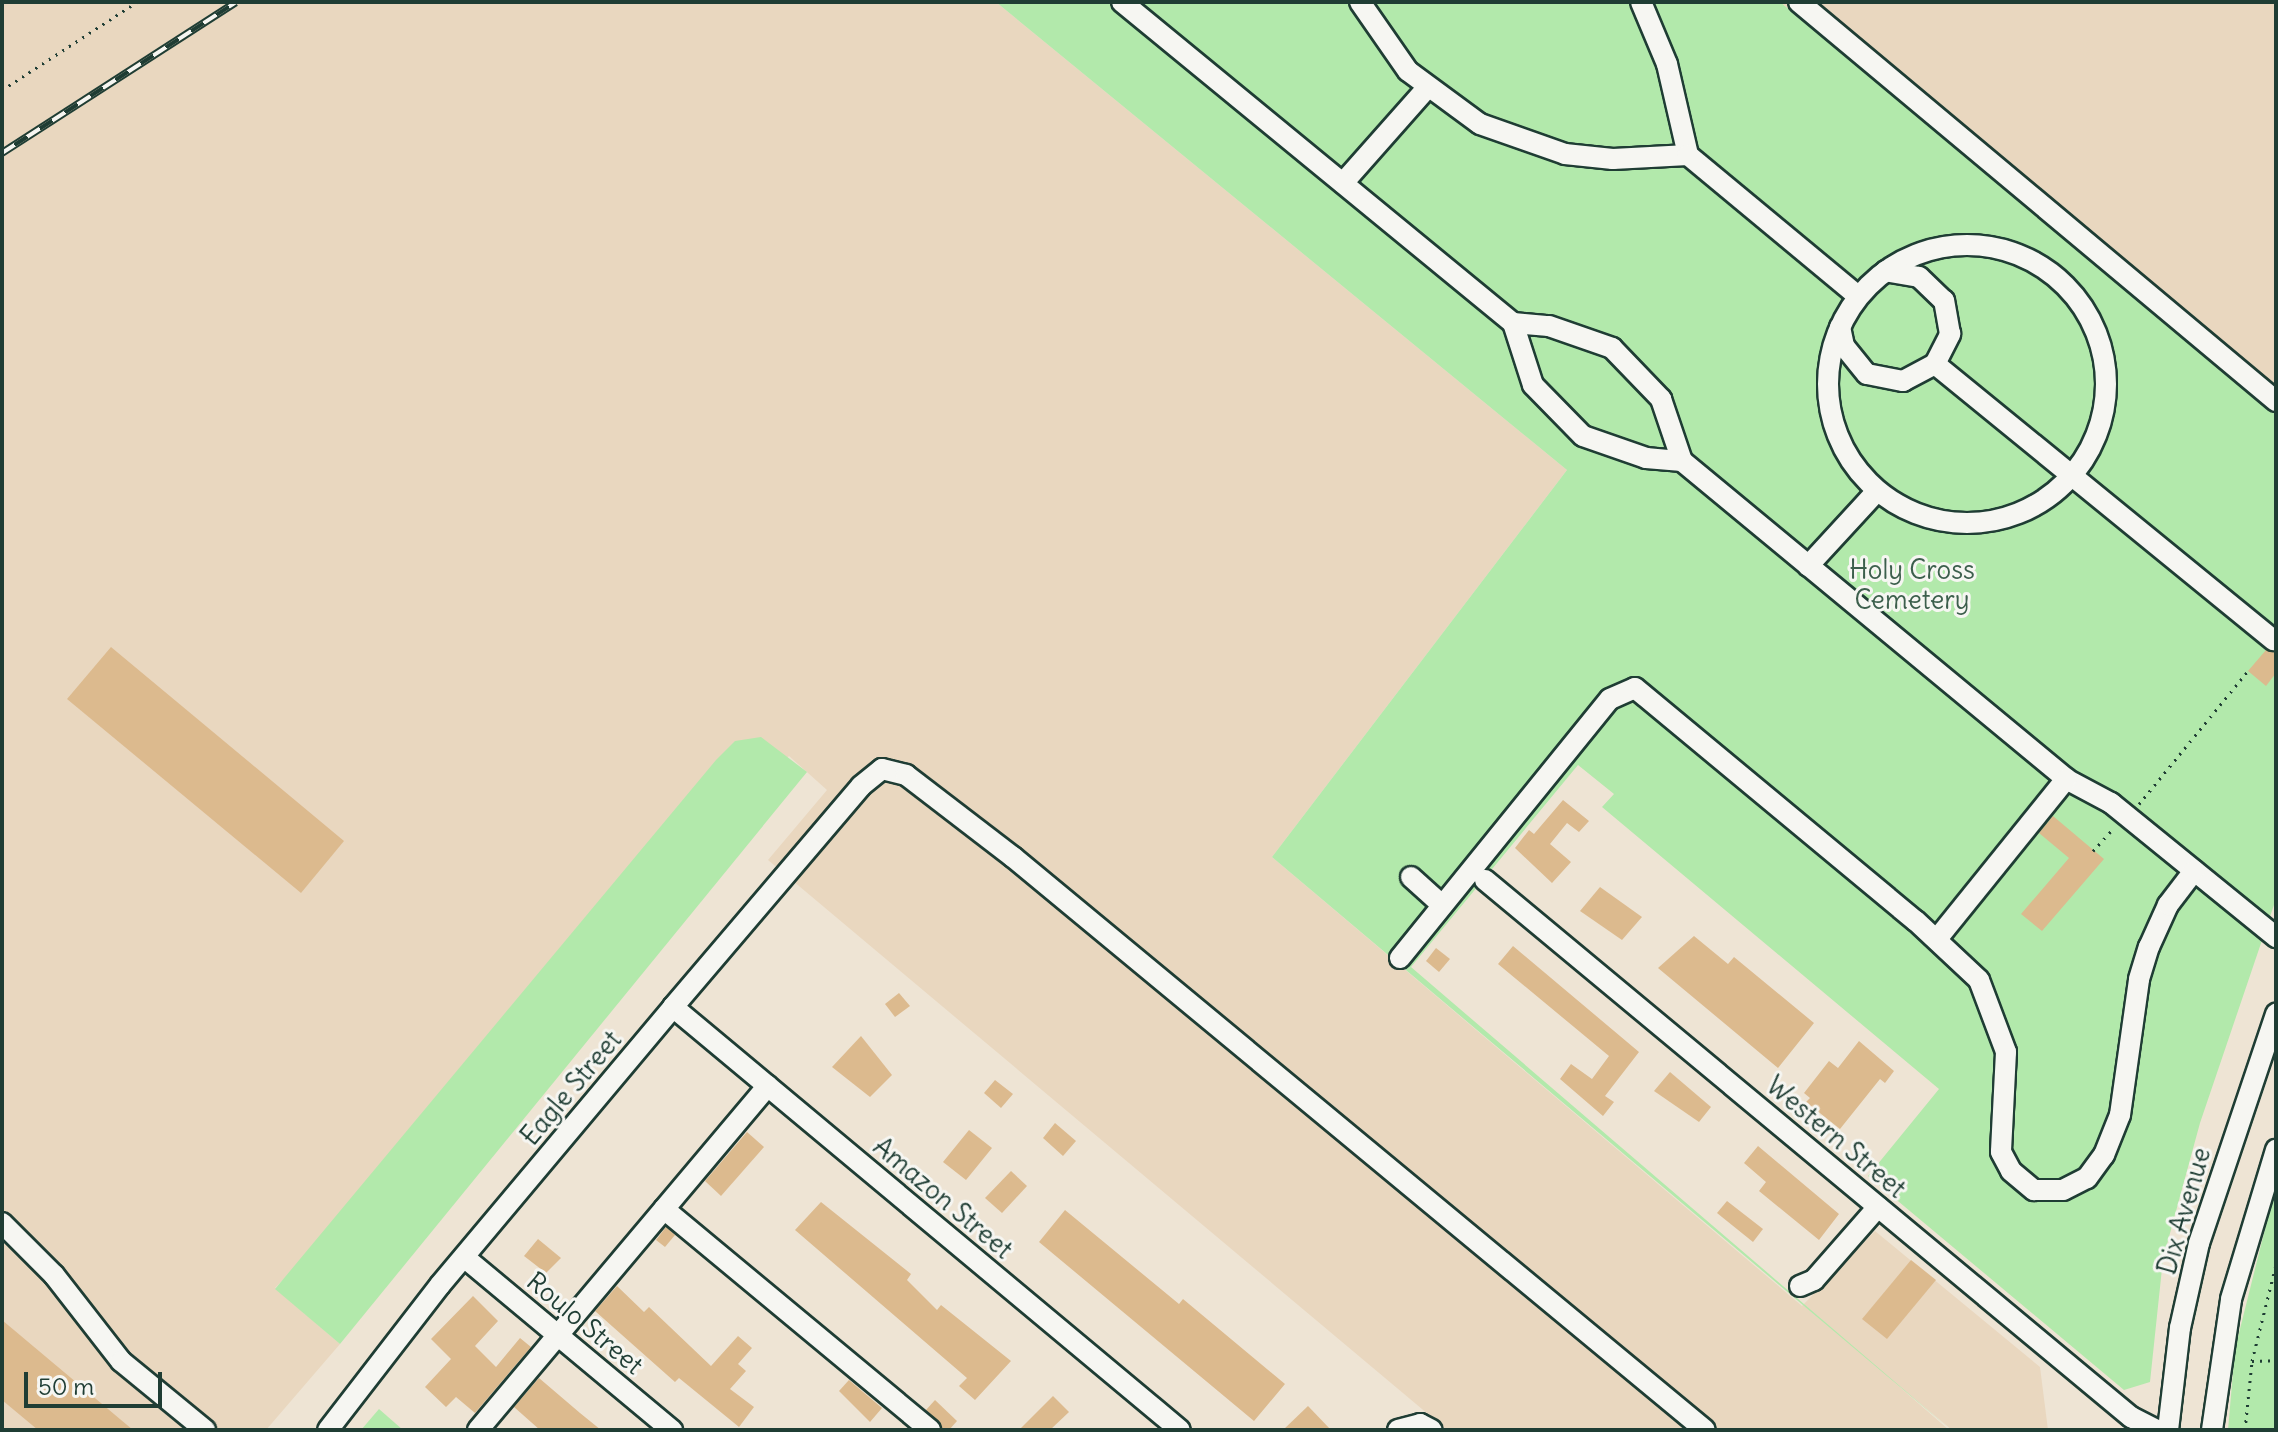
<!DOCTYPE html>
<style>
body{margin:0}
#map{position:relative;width:2278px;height:1432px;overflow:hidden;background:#eee4d4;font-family:Delius,sans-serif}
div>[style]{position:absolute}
.built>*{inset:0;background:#e9d7bf}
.green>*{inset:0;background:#b2e9ab}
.building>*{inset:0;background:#dcba8e}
.path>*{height:3px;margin-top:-1.5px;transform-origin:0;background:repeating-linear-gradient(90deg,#1f3d34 0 2px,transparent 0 8px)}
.roads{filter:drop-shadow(2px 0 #1f3d34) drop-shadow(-2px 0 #1f3d34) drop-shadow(0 2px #1f3d34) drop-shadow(0 -2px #1f3d34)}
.minor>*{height:20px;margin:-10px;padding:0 10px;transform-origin:10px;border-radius:10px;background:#f6f6f2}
.minor>.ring{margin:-10px;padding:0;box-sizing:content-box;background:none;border:20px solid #f6f6f2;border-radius:50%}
.rail>*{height:8px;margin-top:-4px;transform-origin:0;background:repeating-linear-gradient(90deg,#f6f6f2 0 15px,#1f3d34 0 30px);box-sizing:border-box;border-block:2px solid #1f3d34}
span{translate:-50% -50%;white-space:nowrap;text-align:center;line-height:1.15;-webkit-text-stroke:6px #f6f6f2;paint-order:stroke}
.park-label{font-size:26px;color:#3c5f4c}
.street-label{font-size:26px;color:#1f3d34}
.frame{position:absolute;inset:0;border:4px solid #1f3d34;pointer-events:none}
.scale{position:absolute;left:24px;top:1372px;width:138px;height:36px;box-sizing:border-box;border:4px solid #1f3d34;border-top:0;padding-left:10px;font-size:24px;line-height:28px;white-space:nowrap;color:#1f3d34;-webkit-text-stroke:6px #f6f6f2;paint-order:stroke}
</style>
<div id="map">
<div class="built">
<div style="clip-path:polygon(2px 2px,996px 2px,1567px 470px,1272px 857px,1802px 1306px,1875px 1231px,2040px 1367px,2048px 1430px,1952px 1430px,1886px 1375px,1949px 1430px,1447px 1430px,768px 860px,827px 790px,789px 756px,275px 1288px,340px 1344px,266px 1430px,2px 1430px)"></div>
<div style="clip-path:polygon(1780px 2px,2276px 2px,2276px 411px)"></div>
</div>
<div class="green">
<div style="clip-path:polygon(996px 2px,1780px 2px,2276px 411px,2276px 899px,2200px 1123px,2163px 1259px,2150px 1382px,2124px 1390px,1868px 1176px,1939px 1089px,1602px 807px,1614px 794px,1578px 765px,1411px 967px,1951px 1430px,1272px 857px,1567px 470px)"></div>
<div style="clip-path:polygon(761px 737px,807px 772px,340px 1344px,275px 1289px,716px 760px,735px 741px)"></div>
<div style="clip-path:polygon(2276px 1185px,2276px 1430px,2228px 1430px,2235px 1349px)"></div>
<div style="clip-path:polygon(379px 1409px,403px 1430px,361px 1430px)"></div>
</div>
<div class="building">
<div style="clip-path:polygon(111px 647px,344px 841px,301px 893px,67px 699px)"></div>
<div style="clip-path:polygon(2266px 650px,2276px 653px,2276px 673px,2266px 686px,2248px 671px)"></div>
<div style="clip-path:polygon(1563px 800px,1589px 821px,1579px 832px,1567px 823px,1550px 844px,1571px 862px,1552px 883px,1515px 848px,1529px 830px,1534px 834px)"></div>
<div style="clip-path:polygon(2053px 816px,2104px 859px,2042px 931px,2021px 914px,2069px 858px,2039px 833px)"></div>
<div style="clip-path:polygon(1600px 887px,1642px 917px,1622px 940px,1580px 911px)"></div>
<div style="clip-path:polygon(1694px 936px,1728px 964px,1734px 957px,1814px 1023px,1778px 1068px,1658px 968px)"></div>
<div style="clip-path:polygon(1513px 946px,1639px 1052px,1605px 1096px,1614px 1102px,1603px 1116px,1560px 1079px,1571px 1064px,1592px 1079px,1609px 1056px,1498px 964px)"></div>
<div style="clip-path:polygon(1436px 948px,1450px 959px,1439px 972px,1426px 961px)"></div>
<div style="clip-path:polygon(899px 993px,910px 1006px,895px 1017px,885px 1004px)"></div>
<div style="clip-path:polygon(861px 1036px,892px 1075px,870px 1097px,832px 1067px)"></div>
<div style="clip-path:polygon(1859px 1041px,1894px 1071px,1885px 1083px,1880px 1079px,1840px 1129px,1806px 1102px,1810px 1098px,1804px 1093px,1829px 1061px,1838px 1068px)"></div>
<div style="clip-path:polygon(1670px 1072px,1711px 1107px,1699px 1122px,1654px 1091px)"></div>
<div style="clip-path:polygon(995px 1080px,1013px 1094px,1001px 1108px,984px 1093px)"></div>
<div style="clip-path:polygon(1055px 1123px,1076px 1141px,1063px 1156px,1043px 1138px)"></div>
<div style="clip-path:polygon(969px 1130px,992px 1148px,966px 1180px,943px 1162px)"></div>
<div style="clip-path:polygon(747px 1132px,764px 1147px,721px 1196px,705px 1181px)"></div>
<div style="clip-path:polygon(1758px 1146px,1839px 1214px,1819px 1240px,1759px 1191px,1766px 1182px,1744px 1163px)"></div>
<div style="clip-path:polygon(1011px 1171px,1027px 1186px,1002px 1213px,985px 1198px)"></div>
<div style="clip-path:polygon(1727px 1201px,1763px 1229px,1753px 1242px,1717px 1213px)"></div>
<div style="clip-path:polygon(821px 1202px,911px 1274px,907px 1280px,937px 1310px,941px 1305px,1011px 1361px,975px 1400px,959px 1386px,967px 1378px,795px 1230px)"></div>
<div style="clip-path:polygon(1065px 1210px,1179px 1304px,1183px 1299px,1285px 1384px,1254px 1421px,1039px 1242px)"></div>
<div style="clip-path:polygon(666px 1227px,675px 1235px,665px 1247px,656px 1240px)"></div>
<div style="clip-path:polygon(538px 1239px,561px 1258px,546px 1273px,524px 1256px)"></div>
<div style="clip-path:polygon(1911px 1260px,1936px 1280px,1887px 1339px,1862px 1319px)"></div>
<div style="clip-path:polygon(617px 1286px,644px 1312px,649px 1307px,711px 1366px,738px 1336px,752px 1348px,738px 1364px,746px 1371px,730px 1389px,754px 1407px,739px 1427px,679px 1378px,675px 1382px,595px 1311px)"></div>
<div style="clip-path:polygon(473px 1296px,498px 1321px,475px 1346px,496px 1367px,520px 1338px,531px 1347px,475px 1413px,456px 1397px,446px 1407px,425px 1387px,451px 1359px,431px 1339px)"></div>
<div style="clip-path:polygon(2px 1320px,133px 1430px,38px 1430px,2px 1400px)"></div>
<div style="clip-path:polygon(539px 1378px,580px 1413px,601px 1430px,540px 1430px,514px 1407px)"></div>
<div style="clip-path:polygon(849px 1380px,882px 1408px,870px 1422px,839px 1391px)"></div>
<div style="clip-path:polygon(1053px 1396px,1069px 1412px,1050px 1430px,1019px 1430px)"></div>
<div style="clip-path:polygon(935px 1400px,957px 1421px,949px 1430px,943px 1430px,926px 1410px)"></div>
<div style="clip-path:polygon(1308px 1406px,1331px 1430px,1283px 1430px)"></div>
</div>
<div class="path">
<div style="left:2px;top:90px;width:161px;rotate:-33.1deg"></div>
<div style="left:2139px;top:804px;width:172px;rotate:-50.7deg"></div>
<div style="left:2093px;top:851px;width:28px;rotate:-48deg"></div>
<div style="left:2252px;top:1361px;width:24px;rotate:-2deg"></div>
<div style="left:2245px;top:1430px;width:69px;rotate:-84.2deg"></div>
<div style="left:2252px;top:1361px;width:99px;rotate:-76deg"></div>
</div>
<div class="roads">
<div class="minor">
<div style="left:1122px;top:2px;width:506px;rotate:39.39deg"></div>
<div style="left:1513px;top:323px;width:36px;rotate:5deg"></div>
<div style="left:1549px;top:326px;width:67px;rotate:19.2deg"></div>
<div style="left:1612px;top:348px;width:71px;rotate:46.1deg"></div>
<div style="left:1661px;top:399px;width:65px;rotate:71.3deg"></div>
<div style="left:1682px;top:461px;width:499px;rotate:39.6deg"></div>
<div style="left:2066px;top:779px;width:51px;rotate:28.1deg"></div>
<div style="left:2111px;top:803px;width:213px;rotate:39.1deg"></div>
<div style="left:1360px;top:2px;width:84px;rotate:55.2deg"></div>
<div style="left:1408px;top:71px;width:89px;rotate:36.4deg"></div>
<div style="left:1480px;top:124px;width:90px;rotate:19.4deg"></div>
<div style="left:1565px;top:154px;width:48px;rotate:5.9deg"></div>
<div style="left:1613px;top:159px;width:75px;rotate:-3.1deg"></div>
<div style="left:1641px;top:2px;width:67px;rotate:67.2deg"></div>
<div style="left:1667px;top:64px;width:93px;rotate:77deg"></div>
<div style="left:1688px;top:155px;width:221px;rotate:39.7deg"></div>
<div style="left:1799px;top:2px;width:622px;rotate:39.91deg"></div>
<div style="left:1343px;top:183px;width:127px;rotate:-48.5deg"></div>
<div class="ring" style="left:1828px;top:245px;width:258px;height:258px"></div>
<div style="left:1513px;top:323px;width:65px;rotate:72.1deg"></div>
<div style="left:1533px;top:385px;width:71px;rotate:45.6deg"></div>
<div style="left:1583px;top:436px;width:67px;rotate:19.2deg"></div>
<div style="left:1646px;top:458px;width:36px;rotate:5deg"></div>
<div style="left:1840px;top:327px;width:19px;rotate:78deg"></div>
<div style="left:1844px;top:346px;width:36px;rotate:51deg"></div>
<div style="left:1867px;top:374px;width:37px;rotate:11deg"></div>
<div style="left:1903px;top:381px;width:36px;rotate:-28deg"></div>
<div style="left:1935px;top:364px;width:34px;rotate:-63deg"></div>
<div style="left:1950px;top:334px;width:34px;rotate:-100deg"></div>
<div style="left:1944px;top:301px;width:35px;rotate:-136deg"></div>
<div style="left:1919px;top:277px;width:34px;rotate:-170deg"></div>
<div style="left:1935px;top:364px;width:437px;rotate:39.2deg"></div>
<div style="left:1808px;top:566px;width:100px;rotate:-47.4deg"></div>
<div style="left:1411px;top:877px;width:42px;rotate:42.1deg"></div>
<div style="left:1485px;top:880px;width:840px;rotate:39.74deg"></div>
<div style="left:2131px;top:1417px;width:28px;rotate:27deg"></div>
<div style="left:1937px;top:939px;width:206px;rotate:-51.1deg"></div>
<div style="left:1400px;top:958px;width:333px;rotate:-51deg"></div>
<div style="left:1610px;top:699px;width:27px;rotate:-24deg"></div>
<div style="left:1635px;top:688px;width:365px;rotate:39.7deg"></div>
<div style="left:1916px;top:921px;width:86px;rotate:43.1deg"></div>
<div style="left:1979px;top:980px;width:77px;rotate:69.4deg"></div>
<div style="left:2006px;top:1052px;width:100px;rotate:92.9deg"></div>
<div style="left:2001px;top:1152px;width:21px;rotate:62deg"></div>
<div style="left:2011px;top:1171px;width:30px;rotate:40deg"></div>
<div style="left:2034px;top:1190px;width:29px"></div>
<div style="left:2063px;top:1190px;width:27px;rotate:-27deg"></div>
<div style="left:2087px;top:1178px;width:29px;rotate:-54deg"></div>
<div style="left:2104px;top:1155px;width:43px;rotate:-68.2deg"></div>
<div style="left:2120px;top:1115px;width:137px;rotate:-82deg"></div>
<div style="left:2139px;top:979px;width:34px;rotate:-73deg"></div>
<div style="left:2149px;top:947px;width:46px;rotate:-65.7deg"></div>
<div style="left:2168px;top:905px;width:43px;rotate:-52.6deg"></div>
<div style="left:673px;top:1007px;width:660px;rotate:39.84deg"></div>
<div style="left:664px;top:1209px;width:346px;rotate:39.7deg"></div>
<div style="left:2px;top:1223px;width:74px;rotate:45deg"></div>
<div style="left:54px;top:1275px;width:109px;rotate:52.1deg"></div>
<div style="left:121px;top:1361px;width:109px;rotate:39.4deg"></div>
<div style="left:464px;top:1257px;width:271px;rotate:39.8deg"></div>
<div style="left:1800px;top:1286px;width:15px;rotate:-23deg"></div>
<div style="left:1814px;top:1280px;width:97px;rotate:-48.8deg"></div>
<div style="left:328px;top:1430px;width:183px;rotate:-52.3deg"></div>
<div style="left:440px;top:1285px;width:363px;rotate:-50deg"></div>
<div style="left:673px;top:1007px;width:290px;rotate:-49.6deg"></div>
<div style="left:861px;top:786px;width:27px;rotate:-39deg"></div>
<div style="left:882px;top:769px;width:25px;rotate:14deg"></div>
<div style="left:906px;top:775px;width:135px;rotate:37.5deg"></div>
<div style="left:1013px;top:857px;width:898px;rotate:39.63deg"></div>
<div style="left:478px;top:1430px;width:450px;rotate:-49.9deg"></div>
<div style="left:1398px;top:1430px;width:23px;rotate:-15deg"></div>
<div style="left:1420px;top:1424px;width:13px;rotate:27deg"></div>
<div style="left:2168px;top:1430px;width:103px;rotate:-83.3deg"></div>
<div style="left:2180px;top:1328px;width:87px;rotate:-77.4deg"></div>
<div style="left:2199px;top:1243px;width:242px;rotate:-71.4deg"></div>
<div style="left:2212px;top:1430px;width:132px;rotate:-81.7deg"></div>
<div style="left:2231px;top:1299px;width:156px;rotate:-73.2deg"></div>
</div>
</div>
<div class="rail">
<div style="left:2px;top:153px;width:278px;rotate:-32.8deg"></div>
</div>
<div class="park-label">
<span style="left:1912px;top:585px">Holy Cross<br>Cemetery</span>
</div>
<div class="street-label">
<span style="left:571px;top:1088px;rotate:-50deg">Eagle Street</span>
<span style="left:1836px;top:1137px;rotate:40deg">Western Street</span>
<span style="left:943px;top:1198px;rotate:40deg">Amazon Street</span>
<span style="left:2184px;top:1211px;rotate:-74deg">Dix Avenue</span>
<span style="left:585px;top:1323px;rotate:40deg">Roulo Street</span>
</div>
<div class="frame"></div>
<div class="scale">50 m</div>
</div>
